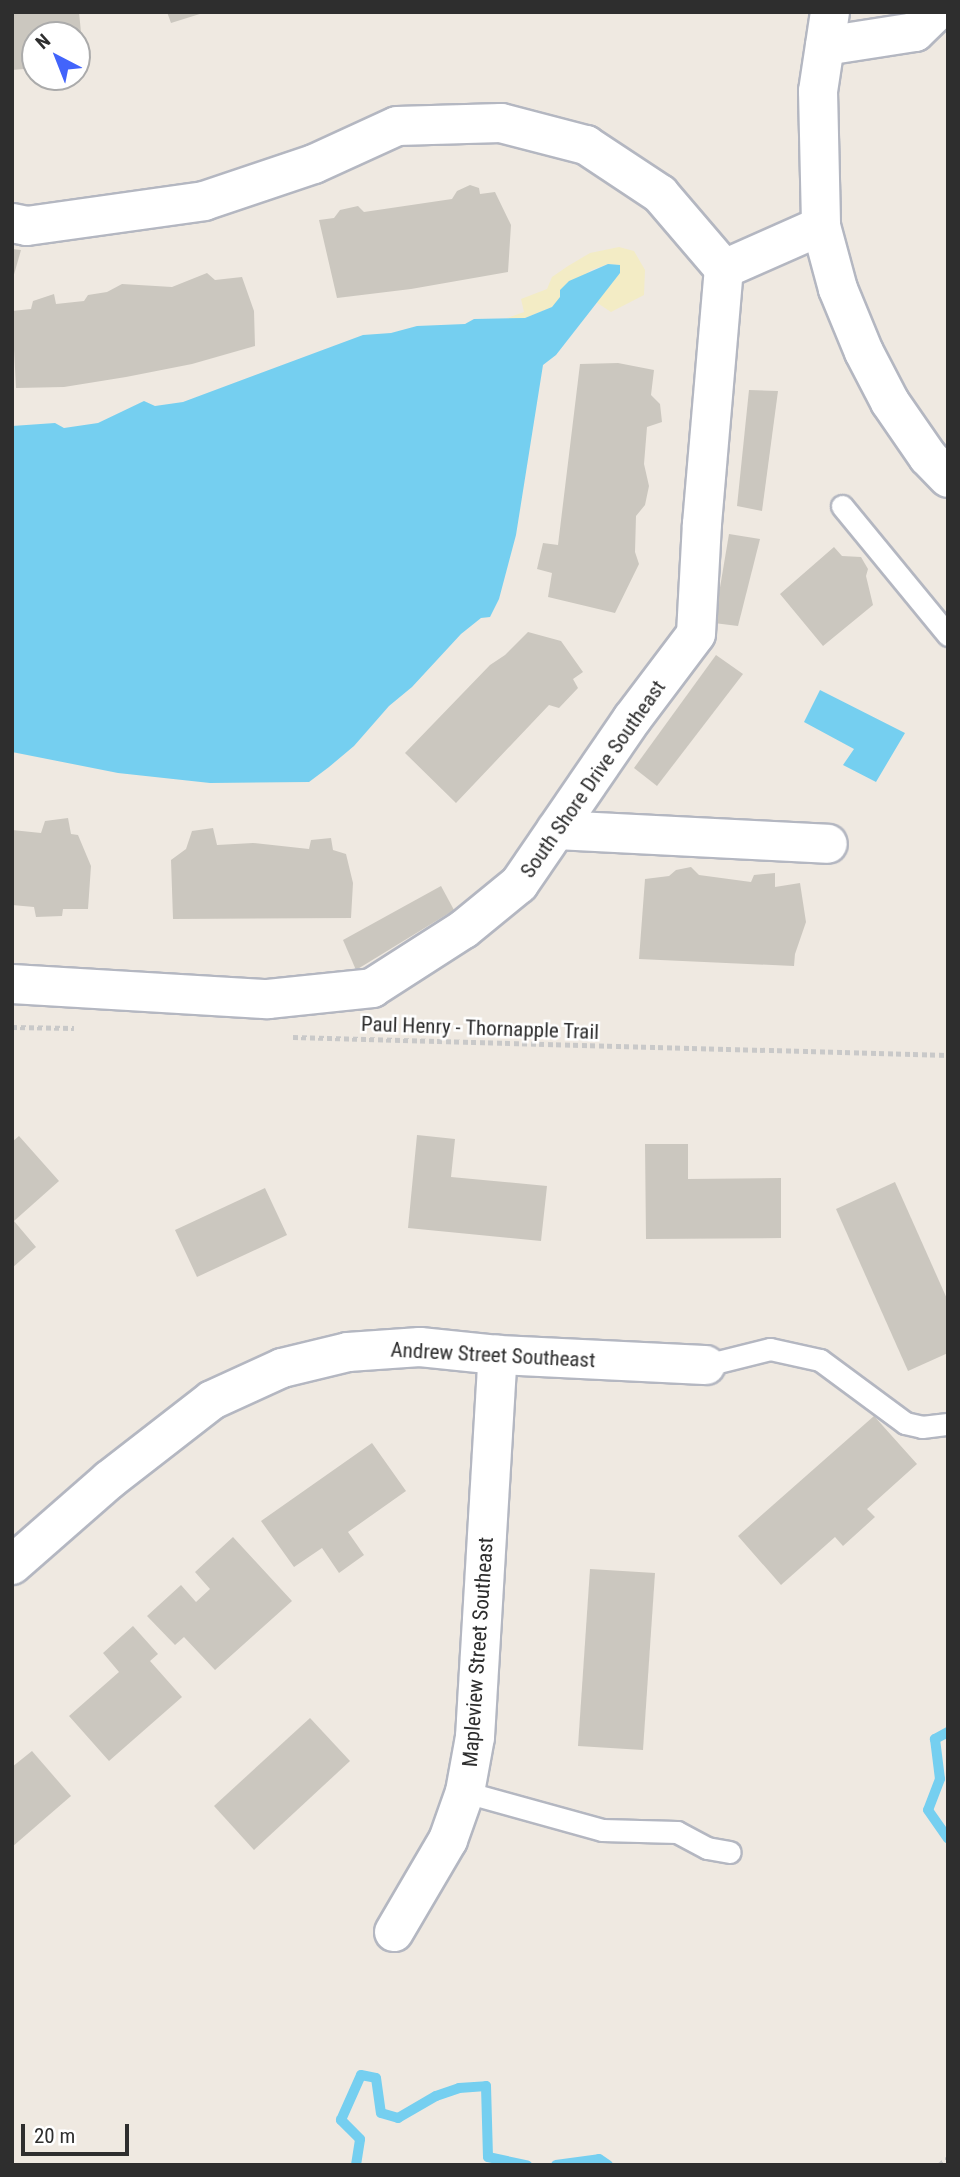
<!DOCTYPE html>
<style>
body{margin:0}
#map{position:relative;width:960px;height:2177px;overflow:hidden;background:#efe9e1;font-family:"Roboto Condensed",sans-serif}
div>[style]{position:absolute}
.sand>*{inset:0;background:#f3ecc5}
.water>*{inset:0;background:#75cff0}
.stream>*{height:10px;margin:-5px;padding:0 5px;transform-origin:5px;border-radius:5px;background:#75cff0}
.building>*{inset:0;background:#cbc7bf}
.path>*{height:4.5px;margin-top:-2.25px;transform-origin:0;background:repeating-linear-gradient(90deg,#c9c9c9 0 5px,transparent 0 8.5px)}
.roads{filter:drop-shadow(2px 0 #b4b7c1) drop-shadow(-2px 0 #b4b7c1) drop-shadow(0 2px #b4b7c1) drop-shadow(0 -2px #b4b7c1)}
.service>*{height:21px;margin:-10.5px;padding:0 10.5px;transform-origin:10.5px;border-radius:10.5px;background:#fff}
.minor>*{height:38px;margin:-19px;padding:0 19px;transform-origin:19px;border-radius:19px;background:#fff}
span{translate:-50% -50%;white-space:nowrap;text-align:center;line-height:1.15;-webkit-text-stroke:5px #fff;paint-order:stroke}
.street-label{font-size:21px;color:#2e2e2e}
.frame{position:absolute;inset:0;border:14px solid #2e2e2e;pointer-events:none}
.north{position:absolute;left:21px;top:21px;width:70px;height:70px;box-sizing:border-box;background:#fff;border:2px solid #ababab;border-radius:50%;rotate:318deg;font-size:19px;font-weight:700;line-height:28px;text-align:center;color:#2e2e2e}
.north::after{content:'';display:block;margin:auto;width:24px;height:32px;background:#4264fb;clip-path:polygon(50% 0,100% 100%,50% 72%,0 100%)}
.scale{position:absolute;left:21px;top:2124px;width:108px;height:32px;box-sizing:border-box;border:4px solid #2e2e2e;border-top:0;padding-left:9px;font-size:21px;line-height:24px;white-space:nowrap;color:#2e2e2e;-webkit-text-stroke:5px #fff;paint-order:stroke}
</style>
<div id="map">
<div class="sand">
<div style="clip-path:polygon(619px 247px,634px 251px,645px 270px,644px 295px,611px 312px,596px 302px,620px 273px,620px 265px,608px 264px,591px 270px,552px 307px,525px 318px,507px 318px,524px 312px,521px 299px,547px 289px,552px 277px,568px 266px,590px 253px)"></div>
</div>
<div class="water">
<div style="clip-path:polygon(608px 264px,620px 265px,620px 273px,556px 355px,543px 365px,516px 535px,499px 599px,490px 617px,481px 618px,461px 634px,412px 687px,389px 706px,354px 746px,329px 767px,309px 782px,210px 783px,118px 773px,12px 752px,12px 426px,55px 423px,64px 428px,98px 423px,144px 401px,155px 406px,183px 402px,363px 335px,391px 333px,417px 326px,465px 324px,474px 319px,525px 318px,552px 307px,560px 297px,560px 290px,569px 281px)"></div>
<div style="clip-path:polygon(820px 690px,905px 733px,876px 782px,843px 765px,854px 749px,804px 722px)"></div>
</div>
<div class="stream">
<div style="left:948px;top:1732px;width:15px;rotate:152deg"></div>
<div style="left:935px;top:1739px;width:40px;rotate:82.9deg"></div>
<div style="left:940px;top:1779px;width:33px;rotate:111deg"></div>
<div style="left:928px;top:1810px;width:35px;rotate:55deg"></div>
<div style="left:356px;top:2165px;width:26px;rotate:-81deg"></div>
<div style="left:360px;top:2139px;width:27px;rotate:-135deg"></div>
<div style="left:341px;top:2120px;width:49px;rotate:-66deg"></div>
<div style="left:361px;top:2075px;width:15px;rotate:11deg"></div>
<div style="left:376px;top:2078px;width:35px;rotate:82deg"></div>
<div style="left:381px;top:2113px;width:18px;rotate:16deg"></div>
<div style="left:398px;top:2118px;width:44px;rotate:-30.1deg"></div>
<div style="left:436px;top:2096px;width:24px;rotate:-19deg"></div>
<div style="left:459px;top:2088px;width:27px;rotate:-4deg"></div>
<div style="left:486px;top:2086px;width:71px;rotate:88.4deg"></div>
<div style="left:488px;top:2157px;width:40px;rotate:12deg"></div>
<div style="left:556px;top:2165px;width:43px;rotate:-7.9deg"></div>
<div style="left:599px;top:2159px;width:11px;rotate:34deg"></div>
</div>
<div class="building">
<div style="clip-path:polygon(12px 12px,79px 12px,84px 63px,77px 63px,77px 35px,35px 35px,35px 68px,12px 70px)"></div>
<div style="clip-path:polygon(167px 12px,203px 12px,203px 13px,171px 23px)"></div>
<div style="clip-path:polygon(470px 185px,479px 188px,480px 194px,495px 192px,511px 225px,508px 272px,411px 289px,337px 298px,319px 220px,334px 218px,340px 210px,358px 206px,364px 212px,452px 199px,457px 191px)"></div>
<div style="clip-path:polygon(12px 249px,21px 250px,13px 278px,12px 278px)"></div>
<div style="clip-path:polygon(207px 273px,215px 280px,242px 277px,254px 311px,255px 346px,192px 364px,126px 377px,64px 387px,16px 388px,12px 311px,31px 309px,33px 301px,54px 294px,56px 304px,84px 301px,88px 295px,107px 292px,122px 284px,172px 287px)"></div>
<div style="clip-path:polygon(618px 363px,654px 370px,651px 395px,660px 404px,662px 422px,647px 427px,644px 464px,649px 486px,645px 505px,636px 516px,635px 552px,639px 564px,615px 613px,548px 597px,552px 573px,537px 569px,543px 543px,558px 545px,580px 364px)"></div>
<div style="clip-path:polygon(749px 390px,778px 391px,762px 511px,737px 506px)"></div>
<div style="clip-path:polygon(729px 534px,760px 539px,738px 626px,714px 623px)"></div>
<div style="clip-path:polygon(834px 547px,842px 556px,861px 557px,868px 569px,866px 576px,873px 605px,823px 646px,780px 594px)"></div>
<div style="clip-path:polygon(528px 632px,561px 641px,583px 672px,573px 679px,578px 688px,559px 708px,549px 705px,456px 803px,405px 753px,490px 665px,505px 655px)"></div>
<div style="clip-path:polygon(716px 655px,743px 674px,657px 786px,634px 768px)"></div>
<div style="clip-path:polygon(68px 818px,71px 834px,78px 835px,91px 866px,88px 909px,63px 909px,62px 916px,36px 917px,34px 907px,12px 905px,12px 830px,41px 833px,45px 821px)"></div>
<div style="clip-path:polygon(213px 828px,217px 845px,253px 843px,309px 849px,311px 840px,331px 838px,333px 850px,346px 854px,353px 883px,351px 918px,173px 919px,171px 860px,186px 849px,192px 831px)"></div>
<div style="clip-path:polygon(691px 867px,699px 875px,751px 882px,754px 875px,775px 873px,775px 887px,800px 883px,806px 922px,795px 954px,794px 966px,639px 959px,645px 879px,669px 876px,676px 870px)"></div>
<div style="clip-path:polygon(441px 886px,454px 910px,356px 970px,343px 940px)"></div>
<div style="clip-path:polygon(417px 1135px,455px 1139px,451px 1177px,547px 1186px,541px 1241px,408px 1228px)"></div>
<div style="clip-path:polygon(19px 1136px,59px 1181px,14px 1221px,36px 1247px,12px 1268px,12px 1142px)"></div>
<div style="clip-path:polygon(645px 1144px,688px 1144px,688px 1179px,781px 1178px,781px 1238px,646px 1239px)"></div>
<div style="clip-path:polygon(895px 1182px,948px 1301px,948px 1353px,908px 1371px,836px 1209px)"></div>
<div style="clip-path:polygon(265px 1188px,287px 1235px,197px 1277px,175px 1230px)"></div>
<div style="clip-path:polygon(874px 1416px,917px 1464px,867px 1509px,875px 1517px,843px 1546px,835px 1537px,781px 1585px,738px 1536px)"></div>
<div style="clip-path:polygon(372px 1443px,406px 1491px,348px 1532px,364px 1555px,339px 1573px,322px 1548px,294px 1567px,261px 1521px)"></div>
<div style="clip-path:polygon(233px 1537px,292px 1601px,215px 1670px,184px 1637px,175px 1645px,147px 1616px,181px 1585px,196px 1602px,210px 1589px,195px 1572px)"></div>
<div style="clip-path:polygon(590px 1569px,655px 1573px,643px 1750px,578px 1746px)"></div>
<div style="clip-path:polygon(133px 1626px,158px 1654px,150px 1661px,182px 1697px,109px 1761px,69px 1716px,119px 1672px,103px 1653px)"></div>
<div style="clip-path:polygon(310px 1718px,350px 1761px,254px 1850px,214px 1806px)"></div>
<div style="clip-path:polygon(32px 1751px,71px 1796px,12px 1847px,12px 1767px)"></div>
</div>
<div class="path">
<div style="left:12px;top:1027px;width:62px;rotate:0.9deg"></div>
<div style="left:293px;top:1037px;width:655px;rotate:1.57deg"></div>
<div style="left:939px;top:2165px;width:11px;rotate:-38deg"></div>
</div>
<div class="roads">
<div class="service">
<div style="left:842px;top:506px;width:167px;rotate:50.6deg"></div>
<div style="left:706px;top:1365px;width:66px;rotate:-14deg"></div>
<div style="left:770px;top:1349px;width:51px;rotate:12.4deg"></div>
<div style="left:820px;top:1360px;width:106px;rotate:36.5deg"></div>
<div style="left:905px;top:1423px;width:17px;rotate:13deg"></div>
<div style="left:922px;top:1427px;width:26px;rotate:-7deg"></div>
<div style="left:465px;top:1792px;width:142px;rotate:15.5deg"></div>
<div style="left:602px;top:1830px;width:75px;rotate:1.5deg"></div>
<div style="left:677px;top:1832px;width:34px;rotate:28deg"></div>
<div style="left:707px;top:1848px;width:23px;rotate:10deg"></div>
</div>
<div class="minor">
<div style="left:830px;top:12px;width:80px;rotate:98.6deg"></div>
<div style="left:818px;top:91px;width:135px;rotate:88.7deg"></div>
<div style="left:821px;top:226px;width:65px;rotate:74.9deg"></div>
<div style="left:838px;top:289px;width:68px;rotate:67.6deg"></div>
<div style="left:864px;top:352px;width:56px;rotate:62.5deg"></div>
<div style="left:890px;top:402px;width:67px;rotate:55.4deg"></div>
<div style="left:928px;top:457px;width:29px;rotate:46deg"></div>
<div style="left:825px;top:46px;width:91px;rotate:-8.8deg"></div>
<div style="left:915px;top:32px;width:29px;rotate:-44deg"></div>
<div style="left:12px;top:223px;width:15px;rotate:11deg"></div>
<div style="left:27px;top:226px;width:179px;rotate:-8deg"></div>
<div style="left:204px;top:201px;width:116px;rotate:-18.6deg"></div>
<div style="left:314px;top:164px;width:91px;rotate:-24.6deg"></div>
<div style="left:397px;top:126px;width:104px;rotate:-1.7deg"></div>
<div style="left:501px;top:123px;width:88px;rotate:14.5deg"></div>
<div style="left:586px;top:145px;width:89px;rotate:33.5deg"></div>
<div style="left:660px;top:194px;width:99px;rotate:49.5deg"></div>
<div style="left:724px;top:269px;width:106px;rotate:-23.9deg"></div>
<div style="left:556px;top:830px;width:272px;rotate:2.9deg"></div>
<div style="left:12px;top:984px;width:256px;rotate:3.4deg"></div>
<div style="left:268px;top:999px;width:105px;rotate:-6deg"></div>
<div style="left:372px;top:988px;width:109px;rotate:-32.7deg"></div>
<div style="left:464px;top:929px;width:71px;rotate:-39.3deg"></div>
<div style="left:519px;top:884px;width:200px;rotate:-55.6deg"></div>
<div style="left:632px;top:719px;width:106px;rotate:-53deg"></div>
<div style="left:696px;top:634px;width:110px;rotate:-86.9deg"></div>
<div style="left:702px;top:524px;width:256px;rotate:-85.1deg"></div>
<div style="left:12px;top:1565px;width:129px;rotate:-41.2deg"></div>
<div style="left:109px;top:1480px;width:130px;rotate:-37.8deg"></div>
<div style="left:212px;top:1400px;width:77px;rotate:-24.6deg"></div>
<div style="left:282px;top:1368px;width:68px;rotate:-13.6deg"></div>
<div style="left:348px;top:1352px;width:72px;rotate:-4deg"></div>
<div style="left:420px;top:1347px;width:78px;rotate:5.9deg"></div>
<div style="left:498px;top:1355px;width:208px;rotate:2.8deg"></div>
<div style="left:394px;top:1932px;width:107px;rotate:-59.6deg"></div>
<div style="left:448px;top:1840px;width:51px;rotate:-70.5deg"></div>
<div style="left:465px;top:1792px;width:56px;rotate:-79.7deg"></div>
<div style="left:475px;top:1737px;width:383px;rotate:-86.6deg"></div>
</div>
</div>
<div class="street-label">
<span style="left:593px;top:779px;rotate:-55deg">South Shore Drive Southeast</span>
<span style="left:480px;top:1028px;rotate:2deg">Paul Henry - Thornapple Trail</span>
<span style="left:493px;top:1355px;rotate:3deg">Andrew Street Southeast</span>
<span style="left:478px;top:1652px;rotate:-86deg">Mapleview Street Southeast</span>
</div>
<div class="frame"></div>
<div class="north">N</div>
<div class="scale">20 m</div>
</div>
